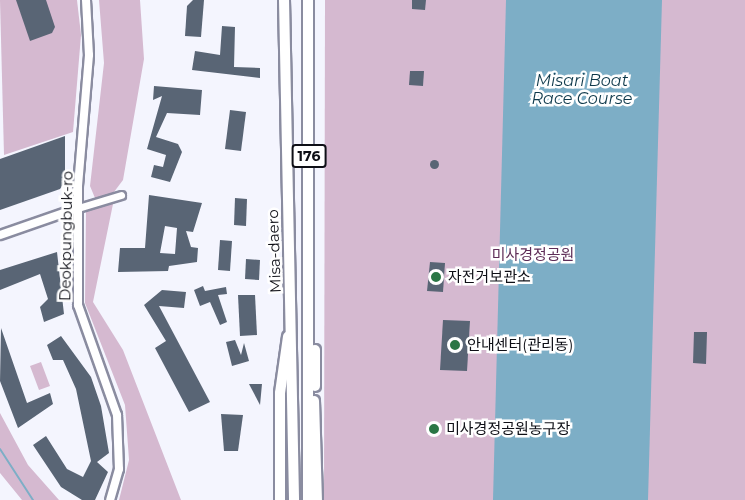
<!DOCTYPE html>
<meta charset="utf-8">
<style>
body{margin:0}
#map{position:relative;width:745px;height:500px;overflow:hidden;background:#f4f5fe;font-family:Montserrat,"Noto Sans KR",sans-serif}
div>[style]{position:absolute}
.green>*{inset:0;background:#d5b9d0}
.water>*{inset:0;background:#7daec6}
.stream>*{height:2px;margin:-1px;padding:0 1px;transform-origin:1px;border-radius:1px;background:#7daec6}
.building>*{inset:0;background:#596575}
.round{border-radius:50%}
.roads{filter:drop-shadow(2px 0 #8a8ca0) drop-shadow(-2px 0 #8a8ca0) drop-shadow(0 2px #8a8ca0) drop-shadow(0 -2px #8a8ca0)}
.minor>*{height:7px;margin:-3.5px;padding:0 3.5px;transform-origin:3.5px;border-radius:3.5px;background:#fff}
.tertiary>*{height:8px;margin:-4px;padding:0 4px;transform-origin:4px;border-radius:4px;background:#fff}
.primary>*{height:10px;margin:-5px;padding:0 5px;transform-origin:5px;border-radius:5px;background:#fff}
.dots>*{width:16px;height:16px;translate:-50% -50%;box-sizing:border-box;border:3px solid #fff;border-radius:50%}
span{translate:-50% -50%;white-space:nowrap;text-align:center;line-height:1.15;-webkit-text-stroke:5px #fff;paint-order:stroke}
.shield-label span{padding:2px 4px;background:#fff;border:2px solid;border-radius:4px;-webkit-text-stroke-width:0}
.shield-label{font-size:14px;color:#0e0f16;font-weight:700}
.street-label{font-size:15px;color:#0e0f16}
.park-label{font-size:15px;color:#5e2d57}
.poi-label{font-size:15px;color:#0e0f16}
.left{translate:0 -50%;text-align:left}
.water-label{font-size:16px;color:#0e394b;font-style:italic}
</style>
<div id="map">
<div class="green">
<div style="clip-path:polygon(0 0,77px 0,81px 35px,73px 132px,4px 155px)"></div>
<div style="clip-path:polygon(99px 0,140px 0,144px 59px,123px 180px,108px 200px,113px 204px,93px 302px,123px 350px,181px 500px,119px 500px,129px 460px,125px 405px,85px 303px,86px 211px,95px 198px,90px 186px,104px 63px)"></div>
<div style="clip-path:polygon(325px 0,745px 0,745px 500px,324px 500px)"></div>
<div style="clip-path:polygon(41px 362px,50px 386px,39px 390px,30px 366px)"></div>
<div style="clip-path:polygon(0 413px,28px 465px,59px 500px,22px 500px,0 473px)"></div>
</div>
<div class="water">
<div style="clip-path:polygon(506px 0,662px 0,648px 500px,493px 500px)"></div>
</div>
<div class="stream">
<div style="left:0;top:449px;width:61px;rotate:57.1deg"></div>
</div>
<div class="building">
<div style="clip-path:polygon(16px 0,46px 0,55px 27px,52px 33px,30px 41px)"></div>
<div style="clip-path:polygon(193px 0,204px 0,201px 37px,185px 36px,187px 6px)"></div>
<div style="clip-path:polygon(412px 0,426px 0,425px 10px,412px 9px)"></div>
<div style="clip-path:polygon(222px 26px,235px 27px,234px 67px,260px 68px,260px 78px,192px 70px,195px 51px,220px 55px)"></div>
<div style="clip-path:polygon(410px 71px,424px 71px,423px 86px,409px 85px)"></div>
<div style="clip-path:polygon(154px 86px,202px 90px,200px 115px,167px 113px,156px 137px,178px 144px,182px 152px,170px 182px,151px 177px,154px 165px,163px 167px,166px 155px,147px 149px,162px 96px,153px 100px)"></div>
<div style="clip-path:polygon(230px 110px,246px 112px,241px 151px,225px 149px)"></div>
<div style="clip-path:polygon(65px 136px,65px 182px,60px 189px,0 210px,0 159px)"></div>
<div class="round" style="left:429.5px;top:159.5px;width:9px;height:9px"></div>
<div style="clip-path:polygon(evenodd,149px 195px,202px 203px,193px 232px,186px 231px,191px 247px,198px 248px,197px 262px,169px 266px,168px 271px,118px 272px,120px 248px,145px 248px,149px 195px,165px 226px,177px 228px,175px 254px,160px 253px,165px 226px)"></div>
<div style="clip-path:polygon(235px 198px,247px 199px,246px 226px,234px 225px)"></div>
<div style="clip-path:polygon(220px 240px,232px 241px,230px 271px,218px 270px)"></div>
<div style="clip-path:polygon(57px 252px,64px 314px,44px 322px,40px 307px,48px 299px,40px 274px,0 290px,0 270px)"></div>
<div style="clip-path:polygon(246px 259px,260px 260px,259px 280px,245px 279px)"></div>
<div style="clip-path:polygon(430px 262px,445px 263px,443px 292px,427px 291px)"></div>
<div style="clip-path:polygon(203px 286px,205px 291px,226px 287px,227px 294px,218px 295px,227px 322px,220px 325px,210px 302px,200px 306px,194px 290px)"></div>
<div style="clip-path:polygon(162px 290px,186px 292px,184px 308px,159px 306px,210px 402px,189px 412px,155px 348px,166px 341px,144px 305px)"></div>
<div style="clip-path:polygon(238px 295px,255px 295px,257px 335px,240px 336px)"></div>
<div style="clip-path:polygon(443px 320px,470px 321px,467px 371px,440px 370px)"></div>
<div style="clip-path:polygon(1px 328px,27px 403px,50px 393px,53px 404px,18px 428px,0 381px)"></div>
<div style="clip-path:polygon(694px 332px,707px 332px,706px 364px,693px 363px)"></div>
<div style="clip-path:polygon(61px 336px,91px 377px,101px 406px,109px 453px,97px 462px,108px 472px,95px 500px,82px 500px,61px 487px,33px 445px,46px 436px,67px 469px,83px 477px,91px 461px,76px 389px,63px 360px,53px 360px,47px 345px)"></div>
<div style="clip-path:polygon(235px 340px,241px 355px,244px 343px,249px 361px,232px 366px,226px 342px)"></div>
<div style="clip-path:polygon(249px 384px,262px 384px,260px 405px)"></div>
<div style="clip-path:polygon(221px 414px,243px 415px,238px 451px,224px 451px)"></div>
</div>
<div class="roads">
<div class="minor">
<div style="left:78px;top:208px;width:45px;rotate:-16.8deg"></div>
</div>
<div class="tertiary">
<div style="left:86px;top:0;width:55px;rotate:86.9deg"></div>
<div style="left:89px;top:55px;width:132px;rotate:94.8deg"></div>
<div style="left:78px;top:187px;width:118px;rotate:90deg"></div>
<div style="left:78px;top:305px;width:117px;rotate:70.5deg"></div>
<div style="left:117px;top:415px;width:54px;rotate:87.9deg"></div>
<div style="left:119px;top:469px;width:32px;rotate:106deg"></div>
<div style="left:0;top:235px;width:83px;rotate:-19.1deg"></div>
</div>
<div class="primary">
<div style="left:284px;top:0;width:500px;rotate:88.85deg"></div>
<div style="left:308px;top:0;width:500px;rotate:90deg"></div>
<div style="left:315px;top:386px;width:36px;rotate:-90deg"></div>
<div style="left:314px;top:401px;width:99px;rotate:88.3deg"></div>
<div style="left:280px;top:500px;width:107px;rotate:-90deg"></div>
<div style="left:280px;top:393px;width:57px;rotate:-81.9deg"></div>
</div>
</div>
<div class="dots">
<div style="left:436px;top:277px;background:#2a7645"></div>
<div style="left:455px;top:345px;background:#2a7645"></div>
<div style="left:434px;top:429px;background:#2a7645"></div>
</div>
<div class="shield-label">
<span style="left:309px;top:156px">176</span>
</div>
<div class="street-label">
<span style="left:66px;top:236px;rotate:-89deg">Deokpungbuk-ro</span>
<span style="left:274px;top:251px;rotate:-92deg">Misa-daero</span>
</div>
<div class="park-label">
<span style="left:533px;top:255px">미사경정공원</span>
</div>
<div class="poi-label">
<span class="left" style="left:448px;top:277px">자전거보관소</span>
<span class="left" style="left:467px;top:345px">안내센터(관리동)</span>
<span class="left" style="left:446px;top:429px">미사경정공원농구장</span>
</div>
<div class="water-label">
<span style="left:582px;top:90px">Misari Boat<br>Race Course</span>
</div>
</div>
